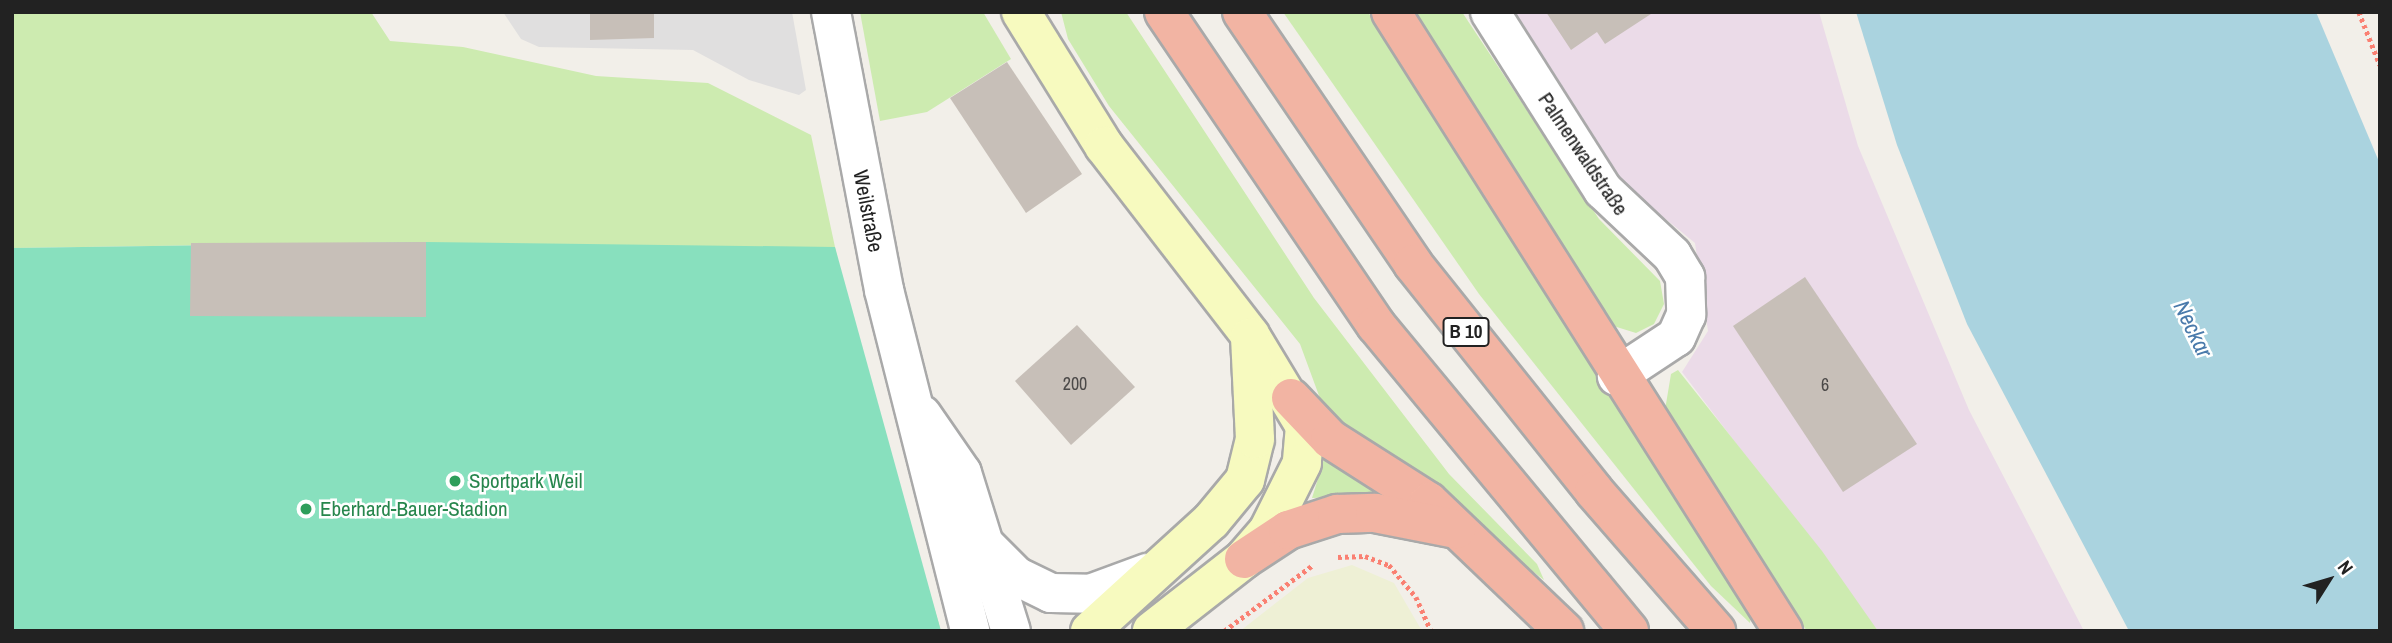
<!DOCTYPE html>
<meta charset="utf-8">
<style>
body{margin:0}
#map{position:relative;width:2392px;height:643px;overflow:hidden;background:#f2efe9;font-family:"Archivo Narrow",sans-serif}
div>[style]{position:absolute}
.residential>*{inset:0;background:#e0dfdf}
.industrial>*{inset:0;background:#ebdbe8}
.farmland>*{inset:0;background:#eef0d5}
.grass>*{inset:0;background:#cdebb0}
.pitch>*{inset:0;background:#88e0be}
.water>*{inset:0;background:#aad3df}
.building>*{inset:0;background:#c7bfb8}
.path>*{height:4.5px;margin-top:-2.25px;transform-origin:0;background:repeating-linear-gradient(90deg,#fa8072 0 3.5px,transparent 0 7px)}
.roads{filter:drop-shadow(2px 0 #a9a9a9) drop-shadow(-2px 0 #a9a9a9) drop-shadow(0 2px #a9a9a9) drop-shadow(0 -2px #a9a9a9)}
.minor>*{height:38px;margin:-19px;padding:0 19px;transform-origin:19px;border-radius:19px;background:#fff}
.tertiary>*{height:38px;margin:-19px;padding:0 19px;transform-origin:19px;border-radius:19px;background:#fff}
.secondary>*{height:38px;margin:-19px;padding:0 19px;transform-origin:19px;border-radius:19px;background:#f7fabf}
.trunk>*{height:38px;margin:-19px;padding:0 19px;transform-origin:19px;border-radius:19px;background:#f2b4a3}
.dots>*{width:19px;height:19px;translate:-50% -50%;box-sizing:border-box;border:4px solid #fff;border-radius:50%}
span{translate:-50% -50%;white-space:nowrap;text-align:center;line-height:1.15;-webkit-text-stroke:5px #fff;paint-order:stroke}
.number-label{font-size:18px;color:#4b4948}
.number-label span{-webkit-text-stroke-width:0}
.shield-label span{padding:2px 5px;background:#fff;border:2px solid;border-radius:5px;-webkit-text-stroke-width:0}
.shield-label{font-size:19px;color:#222;font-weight:700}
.street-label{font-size:21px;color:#222}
.leisure-label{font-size:21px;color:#27864d}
.left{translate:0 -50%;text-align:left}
.water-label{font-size:23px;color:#4a7aab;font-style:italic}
.frame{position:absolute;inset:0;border:14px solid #222;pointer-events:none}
.north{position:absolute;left:2294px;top:545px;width:70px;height:70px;-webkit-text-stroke:5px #fff;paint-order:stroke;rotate:53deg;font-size:19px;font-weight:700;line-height:28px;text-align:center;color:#222}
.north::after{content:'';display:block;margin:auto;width:24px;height:32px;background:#222;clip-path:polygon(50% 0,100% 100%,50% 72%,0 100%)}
</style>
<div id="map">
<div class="residential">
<div style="clip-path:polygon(503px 12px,792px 12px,806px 90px,799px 95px,749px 80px,693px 50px,539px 47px,521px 39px)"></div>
</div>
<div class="industrial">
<div style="clip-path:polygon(1514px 12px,1819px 12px,1858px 146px,1969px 410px,2084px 631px,1878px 631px,1682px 372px,1708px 331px,1695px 243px,1612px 175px)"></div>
</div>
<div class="farmland">
<div style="clip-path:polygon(1352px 565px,1394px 583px,1422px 631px,1240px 631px,1308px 578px)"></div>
</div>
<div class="grass">
<div style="clip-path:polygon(12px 12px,371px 12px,390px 41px,463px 47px,596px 76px,708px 83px,811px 135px,853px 331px,941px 631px,426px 242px,12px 248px)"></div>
<div style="clip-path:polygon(860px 12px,983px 12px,1011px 59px,927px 112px,880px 121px)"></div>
<div style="clip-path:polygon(1061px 12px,1126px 12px,1314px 298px,1449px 474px,1537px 564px,1544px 580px,1325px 412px,1300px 344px,1109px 106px,1068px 39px)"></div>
<div style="clip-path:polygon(1283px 12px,1368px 12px,1751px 614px,1750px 623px,1711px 586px,1479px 294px)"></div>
<div style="clip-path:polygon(1412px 12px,1462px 12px,1599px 219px,1660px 281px,1664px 304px,1654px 324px,1636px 333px,1607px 324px)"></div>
<div style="clip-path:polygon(1678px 370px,1822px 551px,1878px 631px,1807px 631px,1734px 530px,1665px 410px,1671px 374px)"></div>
<div style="clip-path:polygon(1325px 456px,1391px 495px,1312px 498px)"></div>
</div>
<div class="pitch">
<div style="clip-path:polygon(426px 242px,835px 247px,941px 631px,12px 631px,12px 248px)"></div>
</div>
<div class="water">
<div style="clip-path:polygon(1856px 12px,2316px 12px,2380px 164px,2380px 631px,2129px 631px,1967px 324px,1897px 145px)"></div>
</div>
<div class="building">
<div style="clip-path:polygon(590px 12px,654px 12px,654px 38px,590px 40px)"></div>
<div style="clip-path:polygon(1546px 12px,1654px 12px,1605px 44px,1597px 32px,1571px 50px)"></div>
<div style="clip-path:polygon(1007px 62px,1082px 174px,1026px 213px,950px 98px)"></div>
<div style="clip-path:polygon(426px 242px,426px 317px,190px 316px,191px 243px)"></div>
<div style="clip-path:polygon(1805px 277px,1917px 444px,1843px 492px,1733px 326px)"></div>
<div style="clip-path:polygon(1077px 325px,1135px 387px,1071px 445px,1015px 381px)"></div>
</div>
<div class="path">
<div style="left:2359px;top:12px;width:57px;rotate:68.4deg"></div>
<div style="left:1338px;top:557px;width:27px;rotate:-2deg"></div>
<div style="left:1365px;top:556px;width:26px;rotate:21deg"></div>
<div style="left:1389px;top:565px;width:42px;rotate:49.8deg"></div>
<div style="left:1416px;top:597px;width:37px;rotate:66deg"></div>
<div style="left:1224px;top:631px;width:111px;rotate:-36.6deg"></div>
</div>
<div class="roads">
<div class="minor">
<div style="left:1490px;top:12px;width:211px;rotate:57.6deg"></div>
<div style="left:1603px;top:190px;width:95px;rotate:43.3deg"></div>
<div style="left:1672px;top:255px;width:26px;rotate:59deg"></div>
<div style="left:1685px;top:277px;width:38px;rotate:88deg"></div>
<div style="left:1686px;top:315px;width:24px;rotate:114deg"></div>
<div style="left:1676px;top:337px;width:71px;rotate:146.5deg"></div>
</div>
<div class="tertiary">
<div style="left:831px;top:12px;width:283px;rotate:79.2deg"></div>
<div style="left:884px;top:290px;width:352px;rotate:75.8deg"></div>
<div style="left:922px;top:415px;width:70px;rotate:55.4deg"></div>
<div style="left:962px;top:473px;width:165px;rotate:72.8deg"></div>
<div style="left:988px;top:548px;width:40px;rotate:45deg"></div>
<div style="left:1016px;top:576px;width:39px;rotate:26deg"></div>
<div style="left:1051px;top:593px;width:39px;rotate:1deg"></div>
<div style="left:1090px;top:594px;width:61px;rotate:-20.2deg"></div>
</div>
<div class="secondary">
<div style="left:1021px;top:12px;width:158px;rotate:58.2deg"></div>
<div style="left:1104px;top:146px;width:239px;rotate:52.3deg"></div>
<div style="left:1250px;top:335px;width:106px;rotate:58.9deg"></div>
<div style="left:1305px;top:426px;width:37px;rotate:95deg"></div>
<div style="left:1302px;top:463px;width:76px;rotate:116.6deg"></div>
<div style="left:1268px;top:531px;width:37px;rotate:131deg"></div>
<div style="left:1244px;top:559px;width:117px;rotate:142deg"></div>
<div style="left:1090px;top:631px;width:164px;rotate:-42.3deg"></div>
<div style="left:1211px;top:521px;width:53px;rotate:-50.3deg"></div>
<div style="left:1245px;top:480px;width:42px;rotate:-76.3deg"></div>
<div style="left:1255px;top:439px;width:102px;rotate:-92.8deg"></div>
</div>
<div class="trunk">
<div style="left:1164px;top:12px;width:378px;rotate:55.9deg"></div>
<div style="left:1376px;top:325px;width:397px;rotate:50.4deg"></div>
<div style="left:1242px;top:12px;width:305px;rotate:55.8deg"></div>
<div style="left:1413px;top:264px;width:290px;rotate:51.4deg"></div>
<div style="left:1594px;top:491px;width:186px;rotate:48.9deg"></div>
<div style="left:1391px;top:12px;width:733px;rotate:57.65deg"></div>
<div style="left:1291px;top:398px;width:57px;rotate:46.4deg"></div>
<div style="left:1330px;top:439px;width:117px;rotate:32.5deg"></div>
<div style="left:1429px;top:502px;width:187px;rotate:43.7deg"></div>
<div style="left:1244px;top:559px;width:53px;rotate:-33.4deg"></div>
<div style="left:1288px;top:530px;width:52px;rotate:-18.1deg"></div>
<div style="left:1337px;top:514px;width:38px;rotate:-2deg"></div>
<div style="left:1375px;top:513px;width:83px;rotate:11.2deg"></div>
</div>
</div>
<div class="dots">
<div style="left:455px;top:481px;background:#2e9e5b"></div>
<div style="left:306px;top:509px;background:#2e9e5b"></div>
</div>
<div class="number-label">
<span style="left:1075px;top:384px">200</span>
<span style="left:1825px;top:385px">6</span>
</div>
<div class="shield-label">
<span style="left:1466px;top:332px">B 10</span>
</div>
<div class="street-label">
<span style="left:1583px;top:154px;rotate:56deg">Palmenwaldstraße</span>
<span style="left:868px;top:211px;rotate:79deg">Weilstraße</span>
</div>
<div class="leisure-label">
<span class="left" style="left:469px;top:481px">Sportpark Weil</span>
<span class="left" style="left:320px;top:509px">Eberhard-Bauer-Stadion</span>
</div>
<div class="water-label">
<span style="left:2193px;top:329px;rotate:64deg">Neckar</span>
</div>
<div class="frame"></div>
<div class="north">N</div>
</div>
